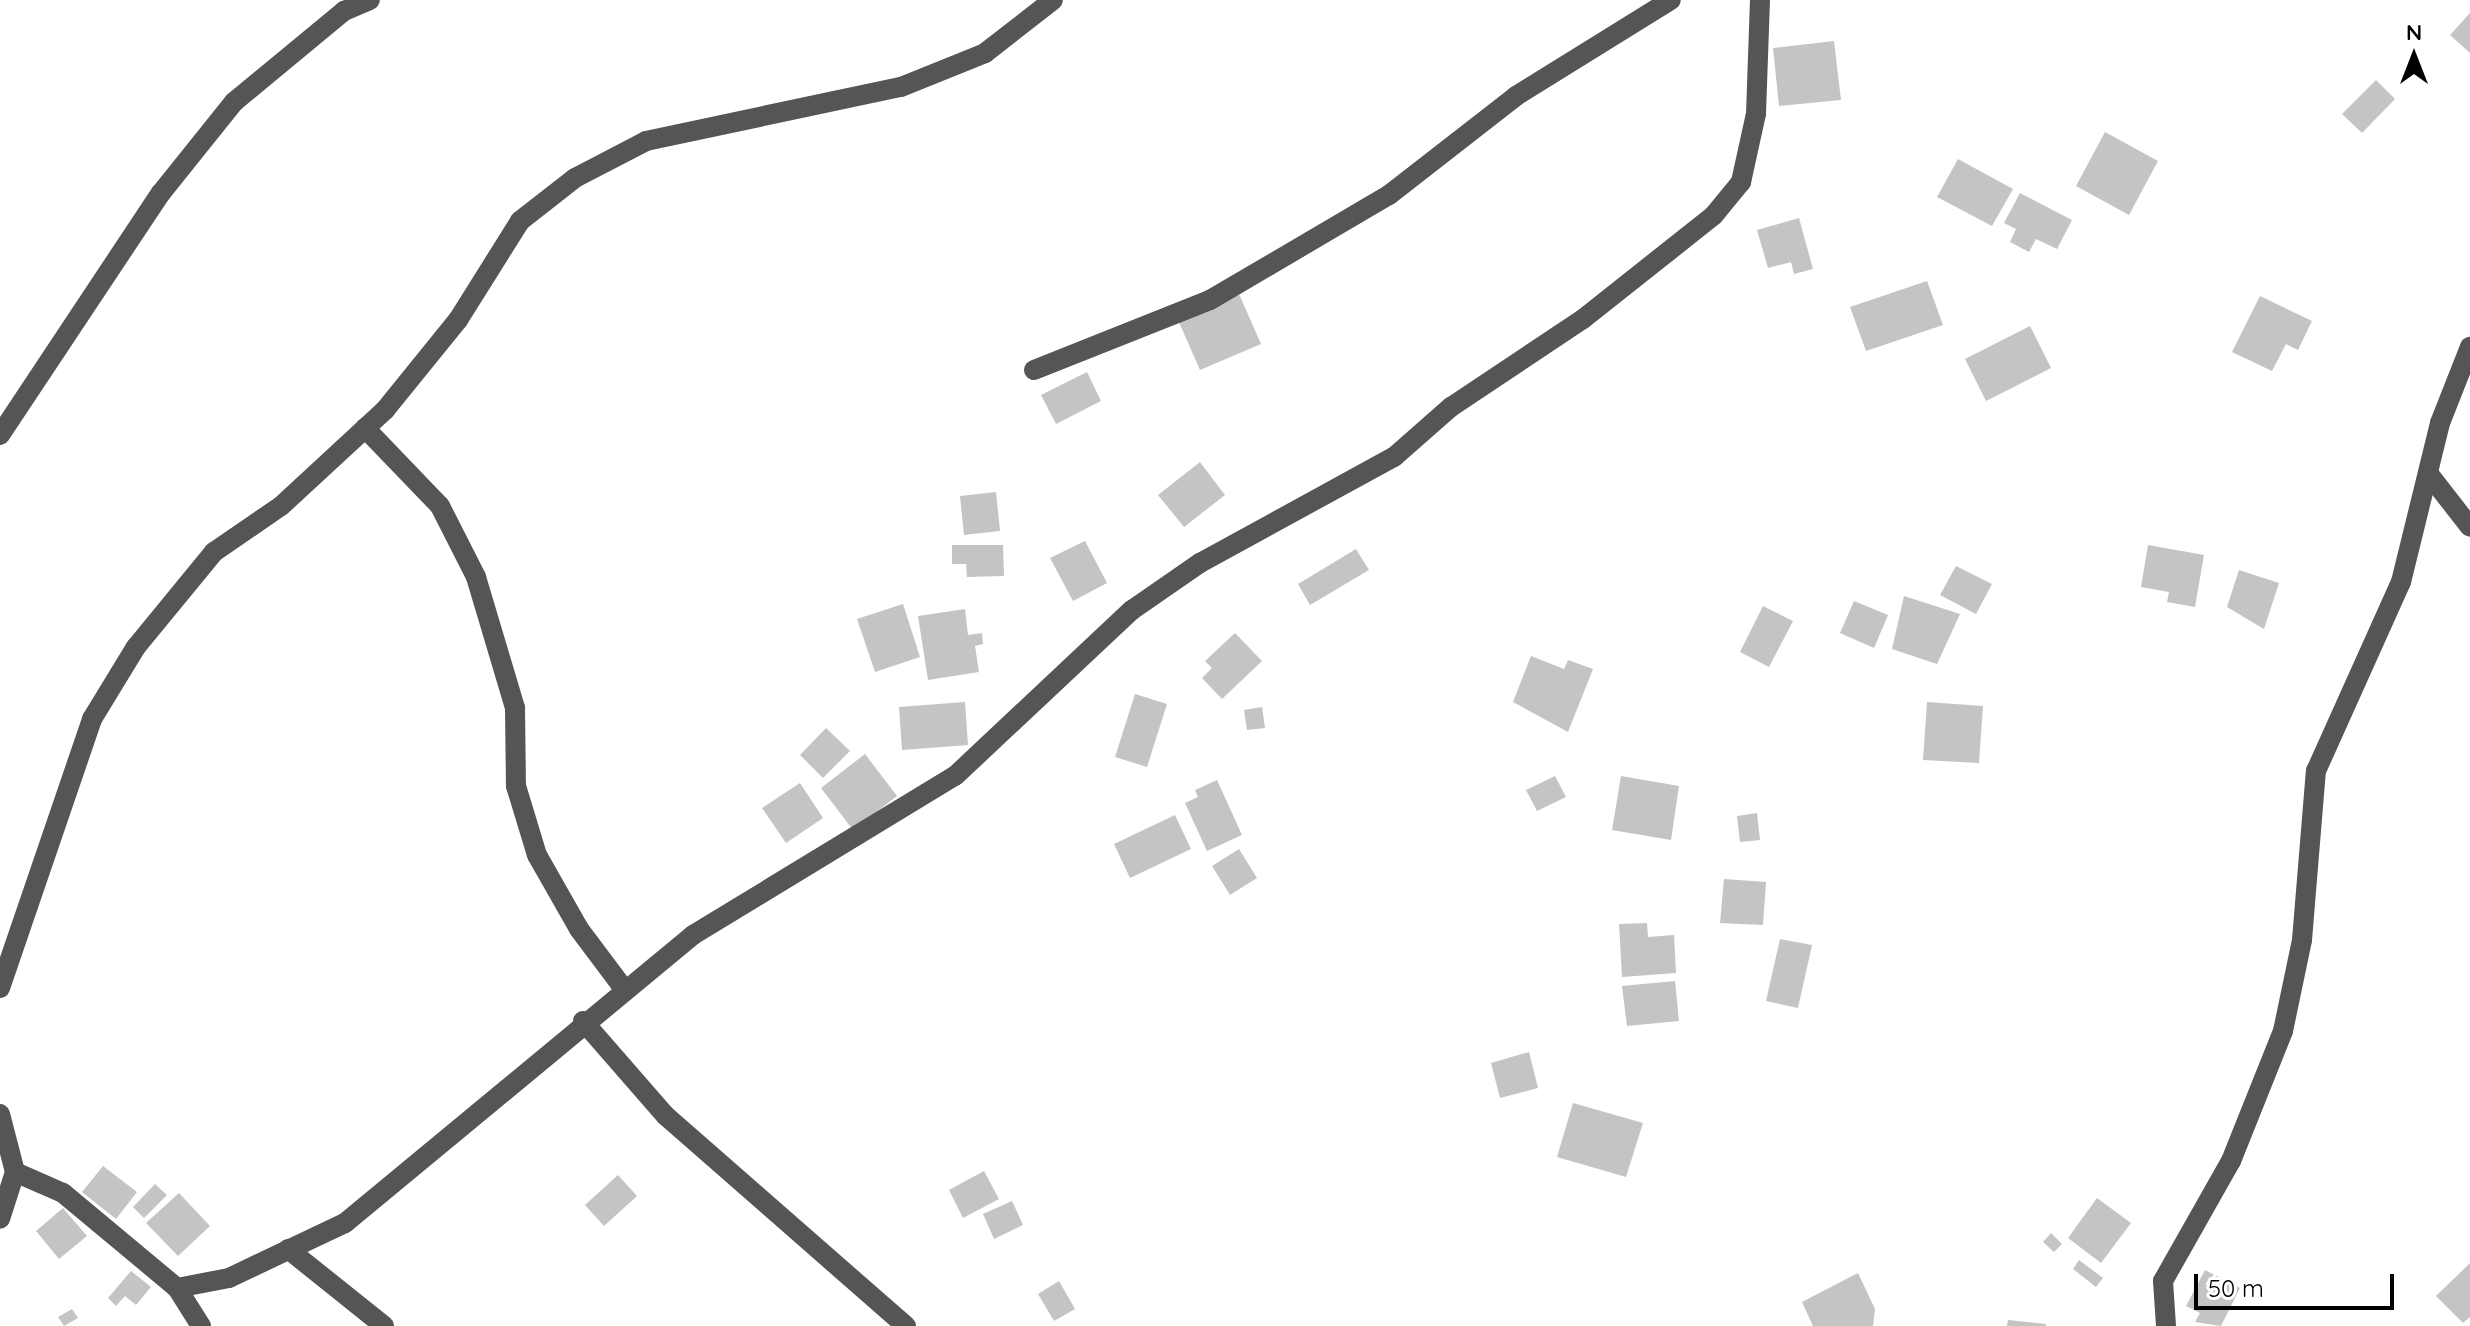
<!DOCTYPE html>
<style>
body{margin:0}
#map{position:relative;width:2470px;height:1326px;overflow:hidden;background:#fff;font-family:Quicksand,sans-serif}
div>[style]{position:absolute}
.building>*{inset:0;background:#c4c4c4}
.minor>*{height:20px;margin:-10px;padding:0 10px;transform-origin:10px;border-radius:10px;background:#555}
span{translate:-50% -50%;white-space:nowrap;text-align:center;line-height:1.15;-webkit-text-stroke:7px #fff;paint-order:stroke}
.north{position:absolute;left:2374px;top:16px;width:80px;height:80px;-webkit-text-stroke:6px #fff;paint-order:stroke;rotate:0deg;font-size:22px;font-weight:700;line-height:32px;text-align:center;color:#000}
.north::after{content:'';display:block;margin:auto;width:28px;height:36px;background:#000;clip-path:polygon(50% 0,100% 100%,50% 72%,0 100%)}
.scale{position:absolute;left:2194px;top:1274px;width:200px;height:36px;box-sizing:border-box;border:4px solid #000;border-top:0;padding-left:10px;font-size:24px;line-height:28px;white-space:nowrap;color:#000;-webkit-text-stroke:6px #fff;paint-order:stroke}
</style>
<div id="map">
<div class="building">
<div style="clip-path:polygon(2470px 13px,2470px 53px,2450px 35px)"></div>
<div style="clip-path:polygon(1834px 41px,1841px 100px,1779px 106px,1773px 48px)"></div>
<div style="clip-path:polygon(2376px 80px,2395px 99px,2362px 133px,2342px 114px)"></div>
<div style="clip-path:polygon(2105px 132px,2158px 161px,2129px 215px,2076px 186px)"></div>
<div style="clip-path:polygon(1958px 159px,2013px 189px,1992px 226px,1937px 197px)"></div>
<div style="clip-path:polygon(2020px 193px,2072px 220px,2057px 249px,2036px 239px,2029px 252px,2010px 242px,2016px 229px,2004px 223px)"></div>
<div style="clip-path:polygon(1799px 218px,1813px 269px,1794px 274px,1791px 262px,1768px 268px,1757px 230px)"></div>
<div style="clip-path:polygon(1927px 281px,1943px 325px,1866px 351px,1850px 307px)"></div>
<div style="clip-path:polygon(1239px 294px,1261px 344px,1200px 370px,1178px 320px)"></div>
<div style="clip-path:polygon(2260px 296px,2312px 321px,2298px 350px,2286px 344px,2272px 371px,2232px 352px)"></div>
<div style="clip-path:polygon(2030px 326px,2051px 368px,1986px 401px,1965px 359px)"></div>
<div style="clip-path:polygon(1087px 372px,1101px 401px,1056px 424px,1041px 395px)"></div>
<div style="clip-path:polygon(1200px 462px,1225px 495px,1184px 527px,1158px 495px)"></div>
<div style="clip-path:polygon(996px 492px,1000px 531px,964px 535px,960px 496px)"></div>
<div style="clip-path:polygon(1085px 541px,1107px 583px,1073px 601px,1050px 558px)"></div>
<div style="clip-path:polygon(952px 545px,1003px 545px,1004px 576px,967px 577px,966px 564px,952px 564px)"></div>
<div style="clip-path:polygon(2148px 545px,2204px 555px,2195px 607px,2167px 602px,2169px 592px,2141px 587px)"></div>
<div style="clip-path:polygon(1356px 549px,1369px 570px,1310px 605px,1298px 584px)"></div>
<div style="clip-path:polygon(1956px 566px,1992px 584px,1976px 614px,1940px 595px)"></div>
<div style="clip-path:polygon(2239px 570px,2279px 583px,2264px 629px,2227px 607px)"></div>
<div style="clip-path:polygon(1904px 596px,1960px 614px,1937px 664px,1892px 649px)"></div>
<div style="clip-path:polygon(1854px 601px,1888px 615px,1874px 648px,1840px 633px)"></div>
<div style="clip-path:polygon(903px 604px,920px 657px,875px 672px,857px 619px)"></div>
<div style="clip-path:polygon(1763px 606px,1793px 621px,1769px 667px,1740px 652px)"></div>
<div style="clip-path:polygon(965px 609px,968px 635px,982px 633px,983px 644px,975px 646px,979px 672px,928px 680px,918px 616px)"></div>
<div style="clip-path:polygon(1235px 633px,1262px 661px,1222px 699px,1202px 678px,1212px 668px,1205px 661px)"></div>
<div style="clip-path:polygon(1531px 656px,1564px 669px,1568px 660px,1593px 669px,1568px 732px,1513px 702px)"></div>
<div style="clip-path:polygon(1135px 694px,1167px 704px,1147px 767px,1115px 757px)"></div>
<div style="clip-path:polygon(965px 702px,968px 745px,902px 750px,899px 707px)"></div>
<div style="clip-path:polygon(1927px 702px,1983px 706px,1979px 763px,1923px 760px)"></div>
<div style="clip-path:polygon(1262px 707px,1265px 728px,1247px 730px,1244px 710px)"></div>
<div style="clip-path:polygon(826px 728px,850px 751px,823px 778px,800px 755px)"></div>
<div style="clip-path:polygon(865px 754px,897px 796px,853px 830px,821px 788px)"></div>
<div style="clip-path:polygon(1555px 776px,1566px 797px,1537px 811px,1526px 790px)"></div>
<div style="clip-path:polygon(1621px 776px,1679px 786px,1671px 840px,1612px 830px)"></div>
<div style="clip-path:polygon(1217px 780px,1242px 835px,1207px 851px,1185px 803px,1198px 797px,1195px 790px)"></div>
<div style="clip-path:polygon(800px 783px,823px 818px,786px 843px,762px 808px)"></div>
<div style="clip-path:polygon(1757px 813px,1760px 840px,1740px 842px,1737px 816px)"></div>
<div style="clip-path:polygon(1175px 815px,1191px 849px,1130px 878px,1114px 844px)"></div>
<div style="clip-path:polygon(1239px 849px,1257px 878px,1230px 895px,1212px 866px)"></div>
<div style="clip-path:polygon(1724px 879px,1766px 882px,1763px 925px,1720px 923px)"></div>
<div style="clip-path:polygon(1647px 923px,1648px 937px,1674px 935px,1676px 973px,1622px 977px,1619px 924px)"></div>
<div style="clip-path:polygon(1780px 939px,1812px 945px,1798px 1008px,1766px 1001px)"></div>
<div style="clip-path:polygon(1675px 981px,1679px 1021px,1627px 1026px,1622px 986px)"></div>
<div style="clip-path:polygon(1529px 1052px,1538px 1088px,1500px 1098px,1491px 1063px)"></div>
<div style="clip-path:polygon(1573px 1103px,1643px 1123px,1626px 1177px,1557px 1157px)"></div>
<div style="clip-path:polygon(103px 1166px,137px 1192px,116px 1219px,82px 1192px)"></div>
<div style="clip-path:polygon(984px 1171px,999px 1199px,963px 1218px,949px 1190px)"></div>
<div style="clip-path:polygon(618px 1175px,637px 1196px,604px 1226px,585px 1205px)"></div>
<div style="clip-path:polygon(155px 1184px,167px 1195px,144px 1218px,133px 1207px)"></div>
<div style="clip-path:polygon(179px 1193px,210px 1226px,178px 1256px,146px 1223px)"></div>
<div style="clip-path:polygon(2097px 1198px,2131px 1223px,2101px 1263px,2068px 1238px)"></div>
<div style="clip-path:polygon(1012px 1201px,1023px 1225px,994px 1239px,983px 1214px)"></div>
<div style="clip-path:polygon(63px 1208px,87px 1236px,59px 1259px,36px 1231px)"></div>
<div style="clip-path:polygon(2051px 1233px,2062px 1244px,2054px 1252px,2043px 1242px)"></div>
<div style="clip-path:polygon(2079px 1260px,2103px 1278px,2096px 1287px,2073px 1269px)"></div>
<div style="clip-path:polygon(2470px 1263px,2470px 1317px,2463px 1323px,2436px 1296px)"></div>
<div style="clip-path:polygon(2205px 1270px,2240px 1288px,2221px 1326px,2195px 1322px,2200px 1313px,2186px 1306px)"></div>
<div style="clip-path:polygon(131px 1271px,151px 1287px,136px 1305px,125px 1296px,116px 1306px,108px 1298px)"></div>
<div style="clip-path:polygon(1858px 1273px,1875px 1309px,1873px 1326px,1813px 1326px,1802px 1302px)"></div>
<div style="clip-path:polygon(1059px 1281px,1075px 1309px,1054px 1321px,1038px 1294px)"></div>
<div style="clip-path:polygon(72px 1309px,78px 1318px,64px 1326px,58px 1317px)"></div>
<div style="clip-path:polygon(2008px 1320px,2046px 1324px,2046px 1326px,2007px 1326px)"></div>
</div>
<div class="minor">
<div style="left:1034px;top:370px;width:189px;rotate:-21.7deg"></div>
<div style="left:1210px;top:300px;width:208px;rotate:-30.4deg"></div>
<div style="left:1389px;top:195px;width:161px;rotate:-37.9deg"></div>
<div style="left:1516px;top:96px;width:182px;rotate:-31.8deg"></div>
<div style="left:365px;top:428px;width:108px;rotate:46.1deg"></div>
<div style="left:440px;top:506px;width:80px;rotate:63.1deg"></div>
<div style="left:476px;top:577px;width:137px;rotate:73.4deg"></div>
<div style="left:515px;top:708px;width:78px;rotate:89.3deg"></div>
<div style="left:516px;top:786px;width:72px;rotate:73.1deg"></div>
<div style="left:537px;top:855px;width:85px;rotate:60.4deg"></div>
<div style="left:579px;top:929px;width:75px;rotate:53.1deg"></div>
<div style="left:0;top:435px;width:291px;rotate:-56.4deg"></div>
<div style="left:161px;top:193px;width:117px;rotate:-51.3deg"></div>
<div style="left:234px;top:102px;width:143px;rotate:-39.6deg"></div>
<div style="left:344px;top:11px;width:28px;rotate:-23deg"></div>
<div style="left:2428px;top:473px;width:68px;rotate:52.1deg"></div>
<div style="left:0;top:988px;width:284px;rotate:-71.1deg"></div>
<div style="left:92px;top:719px;width:84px;rotate:-58.6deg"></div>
<div style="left:136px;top:647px;width:123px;rotate:-50.6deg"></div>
<div style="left:214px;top:552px;width:81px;rotate:-34.5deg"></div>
<div style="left:281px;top:506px;width:142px;rotate:-42.7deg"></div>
<div style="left:385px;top:410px;width:116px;rotate:-51deg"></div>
<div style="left:458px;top:320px;width:117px;rotate:-57.9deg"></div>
<div style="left:520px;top:221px;width:70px;rotate:-38deg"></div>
<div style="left:575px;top:178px;width:80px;rotate:-27.5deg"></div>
<div style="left:646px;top:141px;width:261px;rotate:-12deg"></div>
<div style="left:901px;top:87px;width:91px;rotate:-22deg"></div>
<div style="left:985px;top:53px;width:86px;rotate:-37.9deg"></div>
<div style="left:583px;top:1021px;width:126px;rotate:48.9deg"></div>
<div style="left:666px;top:1116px;width:319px;rotate:41.2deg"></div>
<div style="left:0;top:1114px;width:60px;rotate:75.5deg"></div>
<div style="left:15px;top:1172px;width:49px;rotate:107.7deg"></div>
<div style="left:15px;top:1172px;width:52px;rotate:23.6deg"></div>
<div style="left:63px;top:1193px;width:148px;rotate:39.8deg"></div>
<div style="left:177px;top:1288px;width:53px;rotate:-10.9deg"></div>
<div style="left:229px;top:1278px;width:128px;rotate:-25.4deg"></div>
<div style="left:345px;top:1223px;width:452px;rotate:-39.6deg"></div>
<div style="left:693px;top:935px;width:306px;rotate:-31.3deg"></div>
<div style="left:955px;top:776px;width:243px;rotate:-43.2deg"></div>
<div style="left:1132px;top:610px;width:83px;rotate:-34.7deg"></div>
<div style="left:1200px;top:563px;width:221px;rotate:-28.7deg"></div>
<div style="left:1394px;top:457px;width:76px;rotate:-41.3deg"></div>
<div style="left:1451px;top:407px;width:159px;rotate:-33.7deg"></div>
<div style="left:1583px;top:319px;width:167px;rotate:-38.4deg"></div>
<div style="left:1714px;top:215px;width:43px;rotate:-50.7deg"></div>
<div style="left:1741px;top:182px;width:70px;rotate:-77.6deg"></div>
<div style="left:1756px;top:114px;width:114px;rotate:-88deg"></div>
<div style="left:288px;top:1249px;width:123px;rotate:38.7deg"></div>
<div style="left:177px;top:1288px;width:45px;rotate:57.7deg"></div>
<div style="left:2166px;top:1326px;width:45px;rotate:-93.8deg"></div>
<div style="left:2163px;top:1281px;width:138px;rotate:-60.5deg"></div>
<div style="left:2231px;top:1161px;width:140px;rotate:-68.2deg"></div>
<div style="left:2283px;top:1031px;width:93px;rotate:-78.2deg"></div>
<div style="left:2302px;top:940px;width:170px;rotate:-85.3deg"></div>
<div style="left:2316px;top:771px;width:207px;rotate:-65.8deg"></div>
<div style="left:2401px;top:582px;width:164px;rotate:-76.2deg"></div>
<div style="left:2440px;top:423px;width:82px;rotate:-68.5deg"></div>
</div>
<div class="north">N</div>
<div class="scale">50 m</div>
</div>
